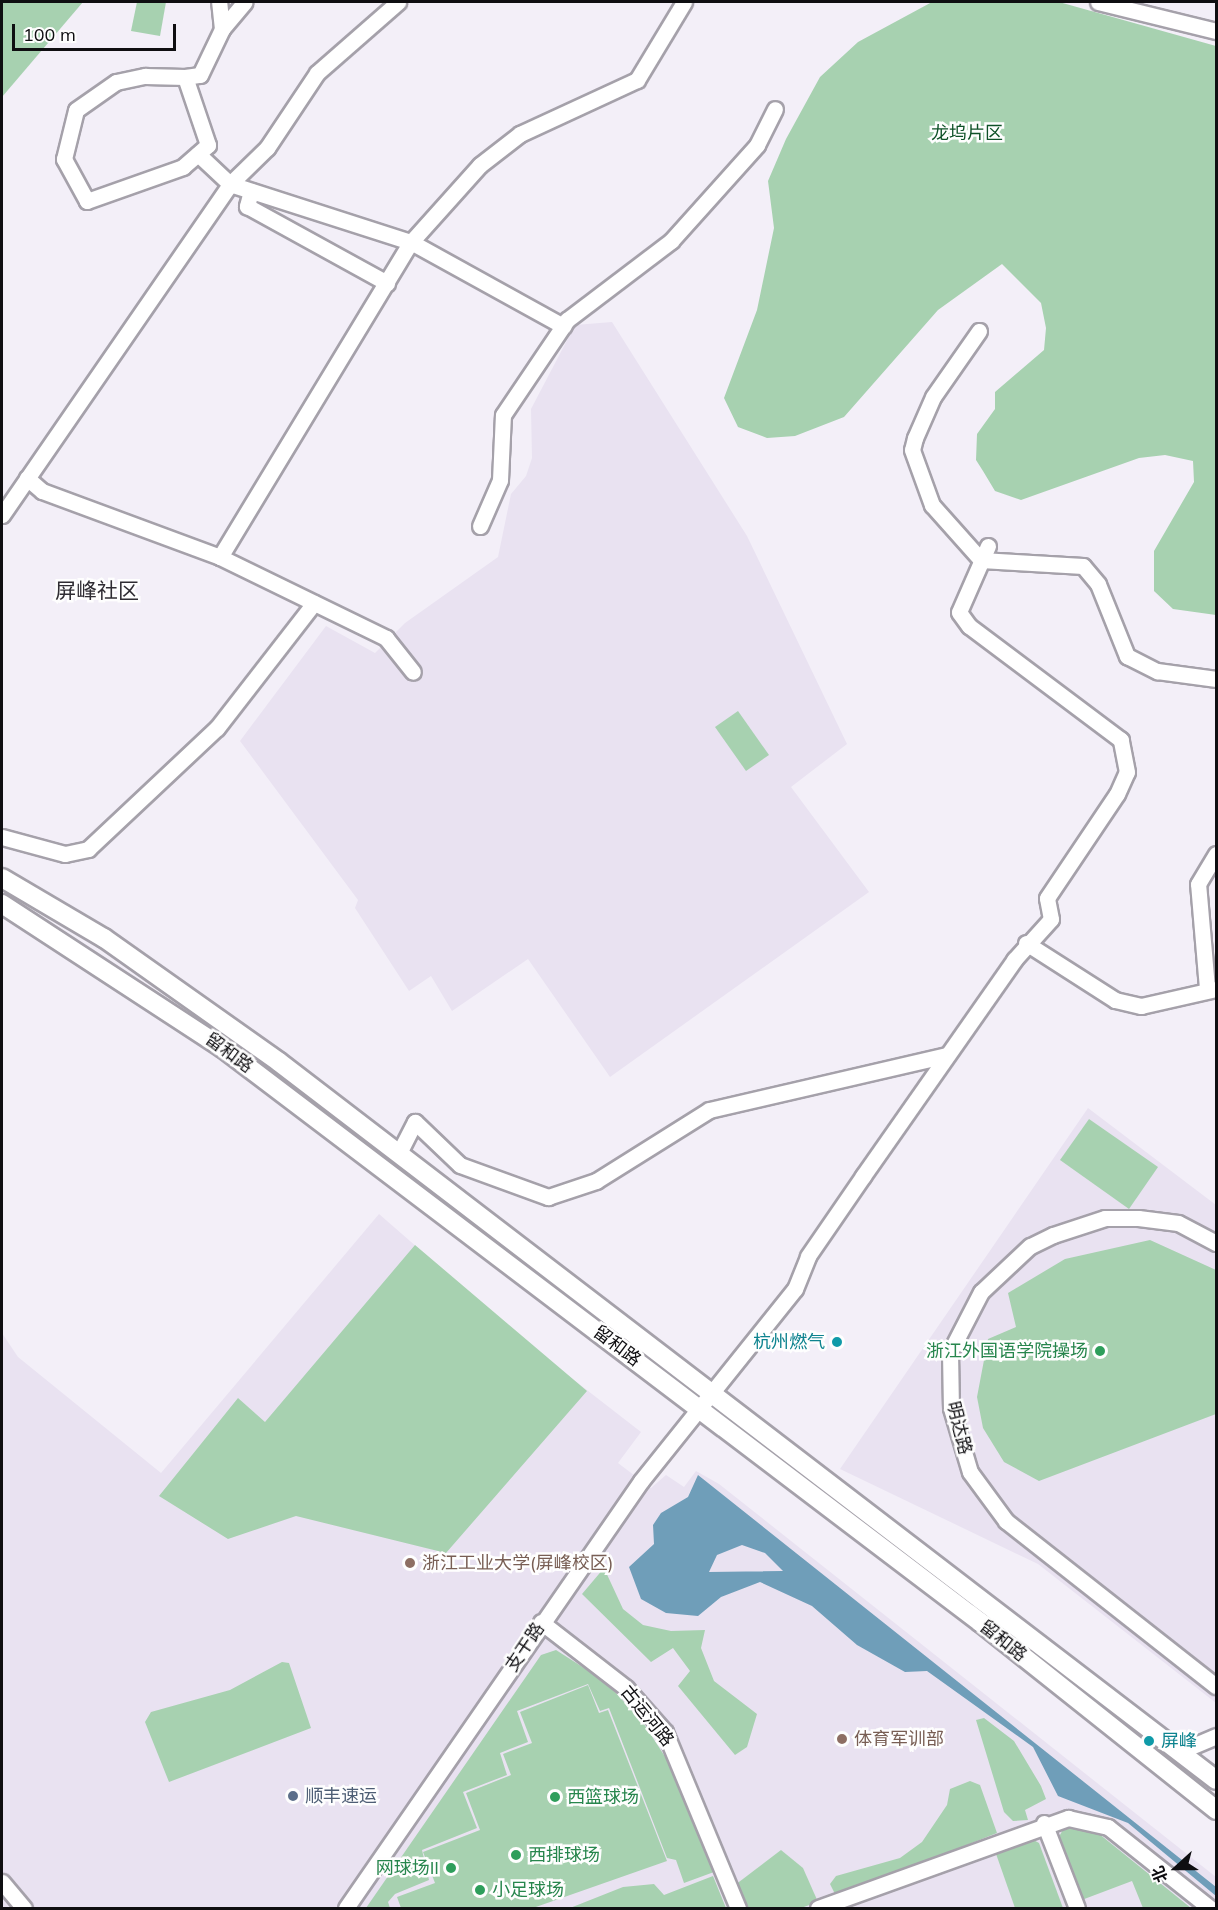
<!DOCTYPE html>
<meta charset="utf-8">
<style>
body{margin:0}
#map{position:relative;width:1218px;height:1910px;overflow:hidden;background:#f3eff8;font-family:Mulish,"Noto Sans SC",sans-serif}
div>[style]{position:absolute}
.built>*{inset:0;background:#e9e2f1}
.green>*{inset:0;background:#a7d1b0}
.water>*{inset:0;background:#6f9eb9}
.roads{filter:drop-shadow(2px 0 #a5a1aa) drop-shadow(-2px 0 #a5a1aa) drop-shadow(0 2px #a5a1aa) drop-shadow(0 -2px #a5a1aa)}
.minor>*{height:15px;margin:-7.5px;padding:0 7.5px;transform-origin:7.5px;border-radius:7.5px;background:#fff}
.major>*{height:18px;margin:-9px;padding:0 9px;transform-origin:9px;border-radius:9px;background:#fff}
.dots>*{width:16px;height:16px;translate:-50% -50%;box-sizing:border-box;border:3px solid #fefefe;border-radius:50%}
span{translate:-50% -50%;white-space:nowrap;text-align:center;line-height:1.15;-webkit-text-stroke:5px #fefefe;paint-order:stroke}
.park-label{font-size:18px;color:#0e5127}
.street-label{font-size:18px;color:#0f0e11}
.culture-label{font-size:18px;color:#0d838f}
.right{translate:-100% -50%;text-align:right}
.left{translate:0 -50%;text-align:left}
.leisure-label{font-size:18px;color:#27864d}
.education-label{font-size:18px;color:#785e54}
.service-label{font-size:18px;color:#4e5e75}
.quarter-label{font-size:21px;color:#2f2c33}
.frame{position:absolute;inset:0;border:3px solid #0f0e11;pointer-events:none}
.north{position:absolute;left:1146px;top:1838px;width:60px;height:60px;-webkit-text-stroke:4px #fefefe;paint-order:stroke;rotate:249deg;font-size:16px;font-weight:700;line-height:24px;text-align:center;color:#0f0e11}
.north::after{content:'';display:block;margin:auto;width:21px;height:27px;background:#0f0e11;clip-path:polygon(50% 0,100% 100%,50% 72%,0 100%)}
.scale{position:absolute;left:12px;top:24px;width:164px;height:27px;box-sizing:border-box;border:3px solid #0f0e11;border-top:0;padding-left:8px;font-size:18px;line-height:21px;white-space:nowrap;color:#0f0e11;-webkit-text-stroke:4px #fefefe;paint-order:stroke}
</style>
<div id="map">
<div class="built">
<div style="clip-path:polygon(612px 322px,747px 536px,847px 744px,791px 787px,869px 892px,610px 1077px,528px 959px,452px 1011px,431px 976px,409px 991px,355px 908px,358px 900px,240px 741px,326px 626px,375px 653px,405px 623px,498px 557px,511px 494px,526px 476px,532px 458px,531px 409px,575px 325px)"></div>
<div style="clip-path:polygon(1088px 1108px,1216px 1205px,1216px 1703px,1038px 1564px,840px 1469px)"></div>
<div style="clip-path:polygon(379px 1214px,534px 1349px,641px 1432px,618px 1463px,651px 1488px,666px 1475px,684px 1487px,696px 1471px,719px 1484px,1216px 1877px,1216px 1908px,2px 1908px,2px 1333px,18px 1357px,161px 1473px)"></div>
</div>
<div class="green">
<div style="clip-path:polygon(2px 2px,83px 2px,2px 97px)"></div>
<div style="clip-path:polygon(137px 2px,166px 2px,160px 36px,131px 31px)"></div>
<div style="clip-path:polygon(932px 2px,1059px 2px,1216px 46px,1216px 615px,1173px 609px,1154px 591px,1154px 551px,1194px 482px,1193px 461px,1165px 455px,1139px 458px,1021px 500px,995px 491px,983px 471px,976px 460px,977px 434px,995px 409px,995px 392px,1044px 350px,1046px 328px,1041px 303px,1002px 264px,938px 310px,844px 417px,795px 436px,767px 438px,738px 427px,724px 398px,757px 310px,774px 228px,768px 181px,786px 139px,820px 77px,858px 42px)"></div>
<div style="clip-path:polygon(738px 711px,769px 755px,746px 771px,715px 727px)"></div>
<div style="clip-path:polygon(1089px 1119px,1158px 1167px,1129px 1209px,1060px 1160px)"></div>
<div style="clip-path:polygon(1150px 1240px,1216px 1270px,1216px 1414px,1039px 1481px,1004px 1462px,983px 1428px,977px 1397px,988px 1339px,1016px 1327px,1008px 1293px,1065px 1259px)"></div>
<div style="clip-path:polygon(415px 1245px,587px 1391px,446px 1553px,296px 1516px,228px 1539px,159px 1496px,238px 1398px,265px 1422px)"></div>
<div style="clip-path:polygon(604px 1568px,623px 1609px,643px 1625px,671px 1631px,705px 1630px,701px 1648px,714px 1681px,757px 1714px,747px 1747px,735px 1755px,678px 1686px,690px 1671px,673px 1648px,651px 1662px,582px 1594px)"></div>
<div style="clip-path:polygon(556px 1650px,606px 1682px,644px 1724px,682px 1783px,714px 1872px,684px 1883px,676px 1860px,667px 1858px,609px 1708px,600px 1711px,588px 1684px,517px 1711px,528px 1742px,500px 1753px,507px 1775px,463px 1792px,477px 1828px,422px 1850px,429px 1880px,395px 1894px,388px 1902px,390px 1908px,366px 1908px,541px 1655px)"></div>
<div style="clip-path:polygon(282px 1662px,289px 1663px,311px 1728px,169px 1782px,145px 1722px,151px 1712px,230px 1690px)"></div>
<div style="clip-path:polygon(588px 1685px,599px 1713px,608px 1710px,667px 1861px,533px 1908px,401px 1908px,397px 1897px,435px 1883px,423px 1852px,480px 1830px,466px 1793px,511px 1775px,503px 1754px,532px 1743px,520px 1712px)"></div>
<div style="clip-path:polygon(984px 1718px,1014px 1741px,1041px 1786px,1046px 1799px,1025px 1810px,1028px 1820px,1013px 1821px,1004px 1812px,976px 1720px)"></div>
<div style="clip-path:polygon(970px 1781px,980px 1785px,997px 1833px,843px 1894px,834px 1892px,830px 1884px,836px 1876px,900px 1858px,922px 1842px,947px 1805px,950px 1789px)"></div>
<div style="clip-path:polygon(1065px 1826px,1098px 1833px,1191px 1908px,1143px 1908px,1132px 1881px,1079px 1901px,1056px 1842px)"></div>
<div style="clip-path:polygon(1030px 1838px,1039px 1843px,1063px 1908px,1015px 1908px,995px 1851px)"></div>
<div style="clip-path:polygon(781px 1850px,803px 1868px,818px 1902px,801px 1908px,744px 1908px,735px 1885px)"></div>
<div style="clip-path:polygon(713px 1876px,726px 1908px,570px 1908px,623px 1887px,654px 1884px,664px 1895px)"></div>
</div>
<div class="water">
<div style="clip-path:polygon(evenodd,698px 1475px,1216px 1887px,1216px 1896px,1128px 1823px,1058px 1796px,1033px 1747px,927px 1671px,905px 1672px,857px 1645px,812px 1606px,760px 1582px,721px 1597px,698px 1616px,666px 1613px,641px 1599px,629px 1567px,654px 1544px,653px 1525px,661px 1513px,688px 1497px,698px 1475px,742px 1545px,765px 1553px,783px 1571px,709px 1572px,717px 1555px,742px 1545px)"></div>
</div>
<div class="roads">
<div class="minor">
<div style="left:1098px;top:2px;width:122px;rotate:13.8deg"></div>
<div style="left:222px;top:29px;width:35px;rotate:-50deg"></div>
<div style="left:145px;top:76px;width:40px;rotate:1.4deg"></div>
<div style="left:185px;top:77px;width:72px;rotate:71.3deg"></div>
<div style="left:208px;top:145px;width:33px;rotate:139deg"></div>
<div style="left:183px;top:167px;width:102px;rotate:160.5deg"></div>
<div style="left:87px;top:201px;width:48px;rotate:-118.7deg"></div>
<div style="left:64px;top:159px;width:50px;rotate:-76.2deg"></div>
<div style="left:76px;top:110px;width:49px;rotate:-35deg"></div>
<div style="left:116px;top:82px;width:30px;rotate:-12deg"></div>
<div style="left:185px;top:77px;width:15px;rotate:-8deg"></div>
<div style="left:200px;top:75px;width:51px;rotate:-64.4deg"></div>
<div style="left:222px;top:29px;width:27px;rotate:-96deg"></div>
<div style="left:198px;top:154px;width:44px;rotate:43.2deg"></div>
<div style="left:230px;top:184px;width:190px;rotate:17.8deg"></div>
<div style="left:411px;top:242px;width:174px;rotate:28.9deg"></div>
<div style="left:251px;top:191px;width:16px;rotate:105deg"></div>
<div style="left:247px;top:206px;width:160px;rotate:28.8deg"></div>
<div style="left:979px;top:331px;width:80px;rotate:124.9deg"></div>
<div style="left:933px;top:397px;width:45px;rotate:113.7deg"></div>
<div style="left:915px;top:438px;width:12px;rotate:104deg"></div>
<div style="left:912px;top:450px;width:59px;rotate:70deg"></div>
<div style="left:932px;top:505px;width:74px;rotate:48.3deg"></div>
<div style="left:981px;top:560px;width:102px;rotate:3.4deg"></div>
<div style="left:1083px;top:566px;width:23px;rotate:50deg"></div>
<div style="left:1098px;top:584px;width:78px;rotate:68.1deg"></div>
<div style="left:1127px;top:656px;width:34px;rotate:27deg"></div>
<div style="left:1157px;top:671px;width:60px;rotate:7.7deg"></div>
<div style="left:27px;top:478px;width:20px;rotate:41deg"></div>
<div style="left:42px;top:491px;width:190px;rotate:20.3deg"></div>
<div style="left:220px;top:557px;width:185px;rotate:26deg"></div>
<div style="left:386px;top:638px;width:43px;rotate:51.5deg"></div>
<div style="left:2px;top:515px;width:402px;rotate:-55.4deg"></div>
<div style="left:230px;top:184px;width:52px;rotate:-44.2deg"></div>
<div style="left:267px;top:148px;width:90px;rotate:-56.3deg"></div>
<div style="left:317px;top:73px;width:108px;rotate:-41.2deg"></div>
<div style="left:480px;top:526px;width:50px;rotate:-66.5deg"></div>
<div style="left:500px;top:480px;width:65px;rotate:-87.4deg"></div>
<div style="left:503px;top:415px;width:115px;rotate:-56deg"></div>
<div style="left:567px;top:320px;width:131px;rotate:-37.2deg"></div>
<div style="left:671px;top:241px;width:129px;rotate:-48.1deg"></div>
<div style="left:757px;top:145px;width:40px;rotate:-63.4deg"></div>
<div style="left:220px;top:557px;width:368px;rotate:-58.8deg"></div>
<div style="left:411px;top:242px;width:103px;rotate:-48.1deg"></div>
<div style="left:480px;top:165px;width:51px;rotate:-37.8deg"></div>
<div style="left:520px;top:134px;width:129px;rotate:-24.8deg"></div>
<div style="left:637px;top:80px;width:91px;rotate:-58.9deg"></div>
<div style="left:2px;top:837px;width:65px;rotate:15.1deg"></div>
<div style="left:65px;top:854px;width:24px;rotate:-12deg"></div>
<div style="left:88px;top:849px;width:177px;rotate:-43.2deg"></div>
<div style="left:217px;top:728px;width:158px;rotate:-52.2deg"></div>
<div style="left:1026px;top:943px;width:106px;rotate:32.6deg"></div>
<div style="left:1115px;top:1000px;width:27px;rotate:13deg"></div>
<div style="left:1141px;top:1006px;width:77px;rotate:-12.8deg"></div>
<div style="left:1207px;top:988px;width:104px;rotate:-94.9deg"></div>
<div style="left:1198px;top:884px;width:35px;rotate:-59deg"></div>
<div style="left:399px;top:1153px;width:35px;rotate:-63deg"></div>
<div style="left:415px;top:1122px;width:62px;rotate:43.7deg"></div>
<div style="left:460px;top:1165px;width:94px;rotate:20deg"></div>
<div style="left:548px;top:1197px;width:51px;rotate:-18.4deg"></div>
<div style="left:596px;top:1181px;width:133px;rotate:-32.1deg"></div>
<div style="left:709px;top:1110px;width:244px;rotate:-13deg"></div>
<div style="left:1216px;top:1243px;width:43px;rotate:-152.2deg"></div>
<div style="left:1178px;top:1223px;width:40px;rotate:-172.9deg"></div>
<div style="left:1138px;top:1218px;width:33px;rotate:180deg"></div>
<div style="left:1105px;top:1218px;width:55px;rotate:161.9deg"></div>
<div style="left:1053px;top:1235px;width:25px;rotate:154deg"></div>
<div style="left:1030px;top:1246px;width:67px;rotate:136.8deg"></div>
<div style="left:981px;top:1292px;width:68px;rotate:117.3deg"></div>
<div style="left:950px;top:1352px;width:56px;rotate:89deg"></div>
<div style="left:951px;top:1408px;width:67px;rotate:73.5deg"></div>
<div style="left:970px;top:1472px;width:61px;rotate:53.7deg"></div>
<div style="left:1006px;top:1521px;width:267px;rotate:38.2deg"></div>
<div style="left:541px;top:1622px;width:108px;rotate:37.8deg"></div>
<div style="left:626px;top:1688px;width:59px;rotate:48.4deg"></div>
<div style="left:665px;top:1732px;width:191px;rotate:67.5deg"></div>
<div style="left:1181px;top:1751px;width:38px;rotate:-23deg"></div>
<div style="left:1044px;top:1823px;width:91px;rotate:68.8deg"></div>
<div style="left:2px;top:1882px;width:34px;rotate:50deg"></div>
<div style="left:346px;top:1908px;width:519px;rotate:-55.36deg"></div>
<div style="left:641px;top:1481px;width:246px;rotate:-51.3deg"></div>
<div style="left:795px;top:1289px;width:35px;rotate:-68deg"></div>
<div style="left:808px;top:1256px;width:97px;rotate:-55.5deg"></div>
<div style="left:863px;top:1176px;width:264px;rotate:-55deg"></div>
<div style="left:1014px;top:960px;width:55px;rotate:-47.9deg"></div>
<div style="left:1051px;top:919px;width:21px;rotate:-101deg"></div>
<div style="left:1047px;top:898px;width:125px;rotate:-56.1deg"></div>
<div style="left:1117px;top:794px;width:24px;rotate:-66deg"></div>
<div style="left:1127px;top:772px;width:33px;rotate:-101deg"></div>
<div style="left:1121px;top:740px;width:190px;rotate:-143.1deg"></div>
<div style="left:969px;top:626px;width:17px;rotate:-126deg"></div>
<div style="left:959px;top:612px;width:72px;rotate:-66.3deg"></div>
<div style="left:818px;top:1908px;width:266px;rotate:-19.8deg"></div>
<div style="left:1068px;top:1818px;width:41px;rotate:12.7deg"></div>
<div style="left:1108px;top:1827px;width:130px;rotate:38.5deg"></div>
</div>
<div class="major">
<div style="left:2px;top:878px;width:118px;rotate:30.5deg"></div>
<div style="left:104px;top:938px;width:214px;rotate:35.3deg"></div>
<div style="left:279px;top:1062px;width:1180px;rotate:37.46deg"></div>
<div style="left:2px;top:904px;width:264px;rotate:33.1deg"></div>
<div style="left:223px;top:1048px;width:950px;rotate:37.17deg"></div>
<div style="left:980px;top:1622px;width:302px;rotate:38.5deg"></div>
</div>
</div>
<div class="dots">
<div style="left:837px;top:1342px;background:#0f9aa8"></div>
<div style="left:1100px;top:1351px;background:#2e9e5b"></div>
<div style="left:410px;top:1563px;background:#8d6e63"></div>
<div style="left:842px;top:1739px;background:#8d6e63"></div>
<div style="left:1149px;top:1741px;background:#0f9aa8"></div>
<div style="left:293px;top:1796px;background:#5c6f8a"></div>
<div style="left:555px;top:1797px;background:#2e9e5b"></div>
<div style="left:516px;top:1855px;background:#2e9e5b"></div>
<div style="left:451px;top:1868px;background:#2e9e5b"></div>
<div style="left:480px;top:1890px;background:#2e9e5b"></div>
</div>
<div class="park-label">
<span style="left:967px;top:133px">龙坞片区</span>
</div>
<div class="street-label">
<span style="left:229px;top:1053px;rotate:36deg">留和路</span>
<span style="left:617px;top:1346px;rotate:37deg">留和路</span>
<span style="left:959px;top:1428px;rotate:76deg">明达路</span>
<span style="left:1003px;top:1641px;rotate:38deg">留和路</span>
<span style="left:525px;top:1647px;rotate:-56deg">支干路</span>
<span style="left:647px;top:1716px;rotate:51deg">古运河路</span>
</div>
<div class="culture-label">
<span class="right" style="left:825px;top:1342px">杭州燃气</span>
<span class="left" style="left:1161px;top:1741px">屏峰</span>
</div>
<div class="leisure-label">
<span class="right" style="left:1088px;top:1351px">浙江外国语学院操场</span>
<span class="left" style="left:567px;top:1797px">西篮球场</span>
<span class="left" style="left:528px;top:1855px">西排球场</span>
<span class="right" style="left:439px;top:1868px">网球场II</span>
<span class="left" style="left:492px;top:1890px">小足球场</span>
</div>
<div class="education-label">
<span class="left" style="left:422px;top:1563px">浙江工业大学(屏峰校区)</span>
<span class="left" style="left:854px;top:1739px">体育军训部</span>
</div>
<div class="service-label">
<span class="left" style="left:305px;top:1796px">顺丰速运</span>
</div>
<div class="quarter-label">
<span style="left:97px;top:590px">屏峰社区</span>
</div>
<div class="frame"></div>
<div class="north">北</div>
<div class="scale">100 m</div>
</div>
